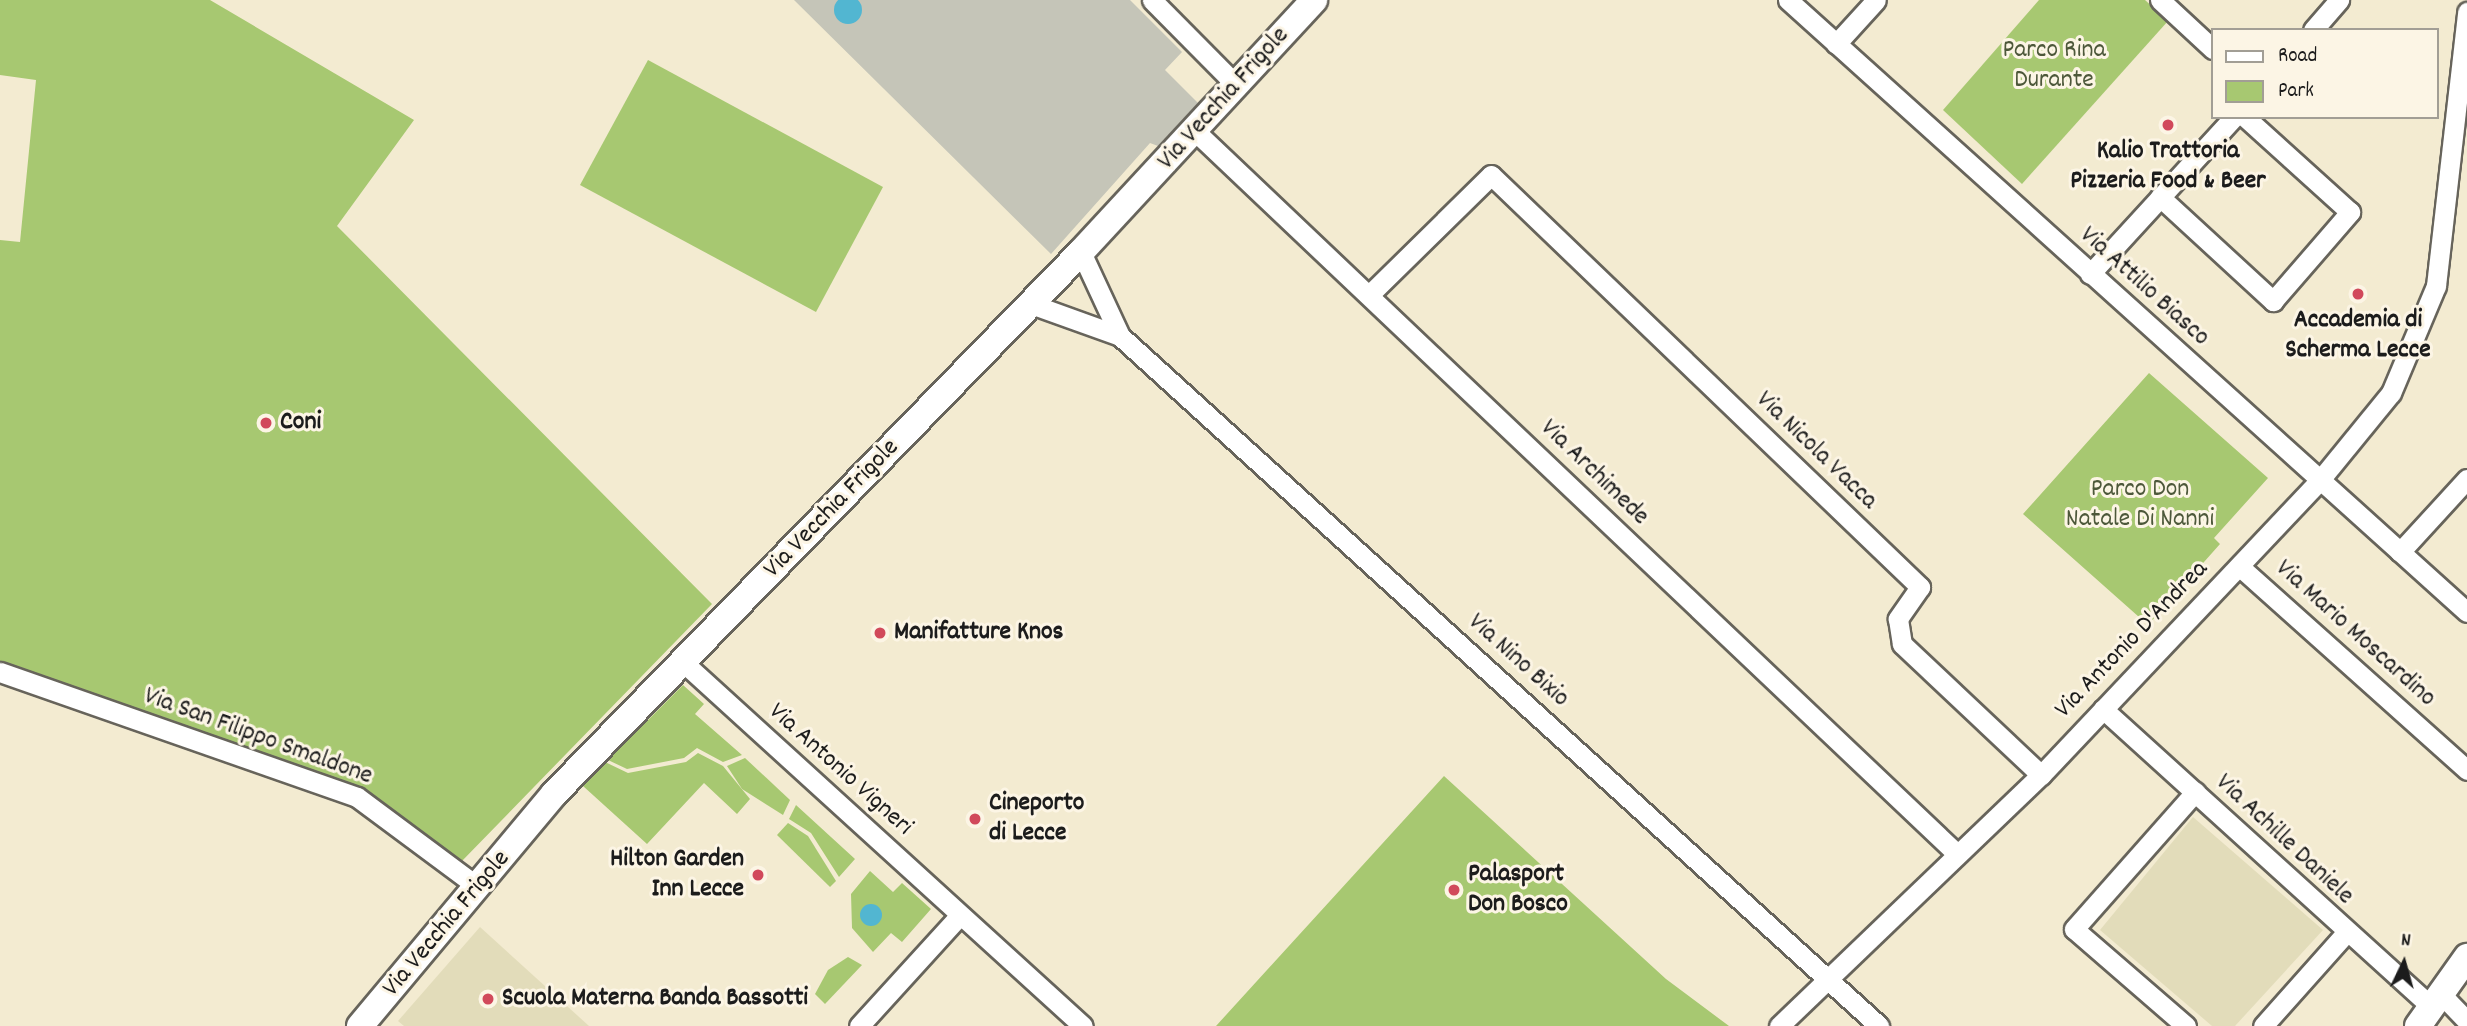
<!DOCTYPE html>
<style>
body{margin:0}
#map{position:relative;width:2467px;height:1026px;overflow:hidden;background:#f3ebd1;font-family:Dekko,sans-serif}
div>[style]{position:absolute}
.built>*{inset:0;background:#e2dcba}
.industrial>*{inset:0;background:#c5c5b8}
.green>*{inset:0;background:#a7c871}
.water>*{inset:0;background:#52b6d1}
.round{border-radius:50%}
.roads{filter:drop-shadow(2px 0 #67645b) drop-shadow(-2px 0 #67645b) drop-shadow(0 2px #67645b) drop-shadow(0 -2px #67645b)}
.street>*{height:19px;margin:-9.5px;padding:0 9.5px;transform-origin:9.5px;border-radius:9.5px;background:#fff}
.secondary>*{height:26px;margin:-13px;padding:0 13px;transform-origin:13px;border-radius:13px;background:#fff}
.dots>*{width:19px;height:19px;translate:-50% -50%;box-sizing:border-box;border:4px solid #fcf5e5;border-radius:50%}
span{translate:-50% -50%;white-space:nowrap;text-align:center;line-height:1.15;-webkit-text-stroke:6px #fcf5e5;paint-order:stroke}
.park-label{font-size:26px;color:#4d583a}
.street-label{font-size:26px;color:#1c1c1c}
.poi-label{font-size:26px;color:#1c1c1c;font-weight:700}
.left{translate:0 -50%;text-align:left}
.right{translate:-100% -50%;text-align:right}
.legend{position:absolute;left:2211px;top:28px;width:228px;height:91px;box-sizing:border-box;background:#fcf5e5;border:2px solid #a29e95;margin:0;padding:9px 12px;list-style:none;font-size:21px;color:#1c1c1c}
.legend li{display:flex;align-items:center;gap:14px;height:35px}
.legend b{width:35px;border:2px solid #a29e95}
.north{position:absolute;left:2369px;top:928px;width:70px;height:70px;-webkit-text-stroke:5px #fcf5e5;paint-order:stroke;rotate:5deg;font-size:19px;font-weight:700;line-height:28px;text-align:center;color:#1c1c1c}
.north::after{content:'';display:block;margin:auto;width:24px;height:32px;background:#1c1c1c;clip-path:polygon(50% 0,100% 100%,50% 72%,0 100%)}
</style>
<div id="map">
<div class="built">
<div style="clip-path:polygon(2193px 817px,2323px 930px,2235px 1026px,2212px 1026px,2100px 930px)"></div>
<div style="clip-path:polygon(480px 927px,589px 1026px,404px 1026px,398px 1021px)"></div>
</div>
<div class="industrial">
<div style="clip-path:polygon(794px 0,1130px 0,1182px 52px,1165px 70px,1198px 103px,1158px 146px,1150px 143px,1051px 254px)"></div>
</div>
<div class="green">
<div style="clip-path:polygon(0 0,210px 0,414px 120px,337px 226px,712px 604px,461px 862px,363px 793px,0 663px,0 240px,20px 242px,36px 80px,0 75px)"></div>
<div style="clip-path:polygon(2039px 0,2145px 0,2168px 21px,2022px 184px,1943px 110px)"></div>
<div style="clip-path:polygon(648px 60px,883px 187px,816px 312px,580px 185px)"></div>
<div style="clip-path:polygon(2149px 373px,2268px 478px,2214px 538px,2220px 544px,2148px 625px,2023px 514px)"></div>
<div style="clip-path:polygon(683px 685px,704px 704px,695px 714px,742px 755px,723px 762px,697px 748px,684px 758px,627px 769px,608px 760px)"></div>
<div style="clip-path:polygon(698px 753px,723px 766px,750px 799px,737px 814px,704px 783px,647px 844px,583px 786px,605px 762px,628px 773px,686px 762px)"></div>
<div style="clip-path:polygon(745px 758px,790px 800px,783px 815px,742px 789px,727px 766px)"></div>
<div style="clip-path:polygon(1444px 776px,1666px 979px,1729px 1026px,1216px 1026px)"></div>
<div style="clip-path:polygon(796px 805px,855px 859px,839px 877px,811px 833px,789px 819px)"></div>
<div style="clip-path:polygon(788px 823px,808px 836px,836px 881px,830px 887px,777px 835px)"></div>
<div style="clip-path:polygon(870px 871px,893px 892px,902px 883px,931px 909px,902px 942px,891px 933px,873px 952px,852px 928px,851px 894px)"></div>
<div style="clip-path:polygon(848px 957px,862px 965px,825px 1004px,815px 994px,828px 970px)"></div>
</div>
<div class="water">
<div class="round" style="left:834px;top:-4px;width:28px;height:28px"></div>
<div class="round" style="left:860px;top:904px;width:22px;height:22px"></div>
</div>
<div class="roads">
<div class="street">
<div style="left:1152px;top:0;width:121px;rotate:45.3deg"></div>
<div style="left:1788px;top:0;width:914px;rotate:42.03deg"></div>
<div style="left:2160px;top:0;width:72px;rotate:42.8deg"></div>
<div style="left:2313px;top:30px;width:40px;rotate:-49deg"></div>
<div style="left:1836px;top:44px;width:59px;rotate:-47.7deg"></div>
<div style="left:1196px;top:132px;width:1048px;rotate:43.49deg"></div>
<div style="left:2160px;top:197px;width:154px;rotate:42.6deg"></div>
<div style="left:2273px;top:301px;width:118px;rotate:-49.1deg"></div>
<div style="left:2350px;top:212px;width:142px;rotate:-137.9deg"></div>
<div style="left:1081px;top:252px;width:93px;rotate:65.1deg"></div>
<div style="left:2090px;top:274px;width:213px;rotate:-47.5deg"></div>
<div style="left:1369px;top:295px;width:171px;rotate:-44.5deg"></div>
<div style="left:1491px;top:175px;width:595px;rotate:43.84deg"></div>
<div style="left:1920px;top:587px;width:39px;rotate:125deg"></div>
<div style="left:1898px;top:619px;width:25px;rotate:81deg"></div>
<div style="left:1902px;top:644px;width:191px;rotate:43.3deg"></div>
<div style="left:1031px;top:304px;width:95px;rotate:19.8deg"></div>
<div style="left:1120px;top:336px;width:1026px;rotate:42.27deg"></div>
<div style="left:2400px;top:552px;width:99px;rotate:-47.5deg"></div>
<div style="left:2239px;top:566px;width:306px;rotate:41.8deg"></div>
<div style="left:684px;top:663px;width:539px;rotate:42.3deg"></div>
<div style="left:0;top:672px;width:378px;rotate:19.3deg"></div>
<div style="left:357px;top:797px;width:151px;rotate:36.6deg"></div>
<div style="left:2103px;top:709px;width:442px;rotate:42.2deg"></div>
<div style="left:2440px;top:993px;width:39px;rotate:46deg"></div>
<div style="left:859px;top:1026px;width:150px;rotate:-47.7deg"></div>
<div style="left:1779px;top:1026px;width:363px;rotate:-43.8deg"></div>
<div style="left:2041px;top:775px;width:406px;rotate:-46.6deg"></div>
<div style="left:2320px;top:480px;width:112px;rotate:-50.8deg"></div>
<div style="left:2391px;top:393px;width:116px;rotate:-67.2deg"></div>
<div style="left:2436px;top:286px;width:276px;rotate:-83.5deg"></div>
<div style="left:2186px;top:1026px;width:148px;rotate:-139.1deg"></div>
<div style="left:2074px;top:929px;width:183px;rotate:-48.5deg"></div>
<div style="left:2263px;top:1026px;width:123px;rotate:-48.3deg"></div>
</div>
<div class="secondary">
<div style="left:360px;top:1026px;width:302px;rotate:-50.1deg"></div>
<div style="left:554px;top:794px;width:756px;rotate:-45.8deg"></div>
<div style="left:1081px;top:252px;width:343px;rotate:-47.2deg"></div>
<div style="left:2418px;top:1026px;width:85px;rotate:-54.6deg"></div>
</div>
</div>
<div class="dots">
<div style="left:2168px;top:125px;background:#d1495b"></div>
<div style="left:2358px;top:294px;background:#d1495b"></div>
<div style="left:266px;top:423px;background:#d1495b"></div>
<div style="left:880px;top:633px;background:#d1495b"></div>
<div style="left:975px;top:819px;background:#d1495b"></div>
<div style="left:758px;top:875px;background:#d1495b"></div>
<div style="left:1454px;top:890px;background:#d1495b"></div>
<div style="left:488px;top:999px;background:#d1495b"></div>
</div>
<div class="park-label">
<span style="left:2054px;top:66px">Parco Rina<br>Durante</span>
<span style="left:2140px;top:505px">Parco Don<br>Natale Di Nanni</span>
</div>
<div class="street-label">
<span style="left:1224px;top:99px;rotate:-48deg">Via Vecchia Frigole</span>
<span style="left:2144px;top:287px;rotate:42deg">Via Attilio Biasco</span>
<span style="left:1816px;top:451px;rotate:44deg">Via Nicola Vacca</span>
<span style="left:1594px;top:473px;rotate:44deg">Via Archimede</span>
<span style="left:832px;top:509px;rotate:-46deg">Via Vecchia Frigole</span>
<span style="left:2355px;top:634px;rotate:42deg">Via Mario Moscardino</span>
<span style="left:2132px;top:640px;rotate:-46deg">Via Antonio D'Andrea</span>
<span style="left:1518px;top:661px;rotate:42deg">Via Nino Bixio</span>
<span style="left:258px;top:737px;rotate:20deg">Via San Filippo Smaldone</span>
<span style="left:840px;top:770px;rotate:42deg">Via Antonio Vigneri</span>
<span style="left:2284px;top:840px;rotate:43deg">Via Achille Daniele</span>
<span style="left:447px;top:924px;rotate:-50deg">Via Vecchia Frigole</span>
</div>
<div class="poi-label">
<span style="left:2168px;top:167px">Kalio Trattoria<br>Pizzeria Food &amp; Beer</span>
<span style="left:2358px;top:336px">Accademia di<br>Scherma Lecce</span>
<span class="left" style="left:280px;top:423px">Coni</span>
<span class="left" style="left:894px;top:633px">Manifatture Knos</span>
<span class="left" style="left:989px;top:819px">Cineporto<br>di Lecce</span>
<span class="right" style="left:744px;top:875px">Hilton Garden<br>Inn Lecce</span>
<span class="left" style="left:1468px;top:890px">Palasport<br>Don Bosco</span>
<span class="left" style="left:502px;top:999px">Scuola Materna Banda Bassotti</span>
</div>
<ul class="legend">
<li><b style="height:9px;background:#fff"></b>Road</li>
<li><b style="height:19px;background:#a7c871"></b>Park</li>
</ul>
<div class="north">N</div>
</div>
